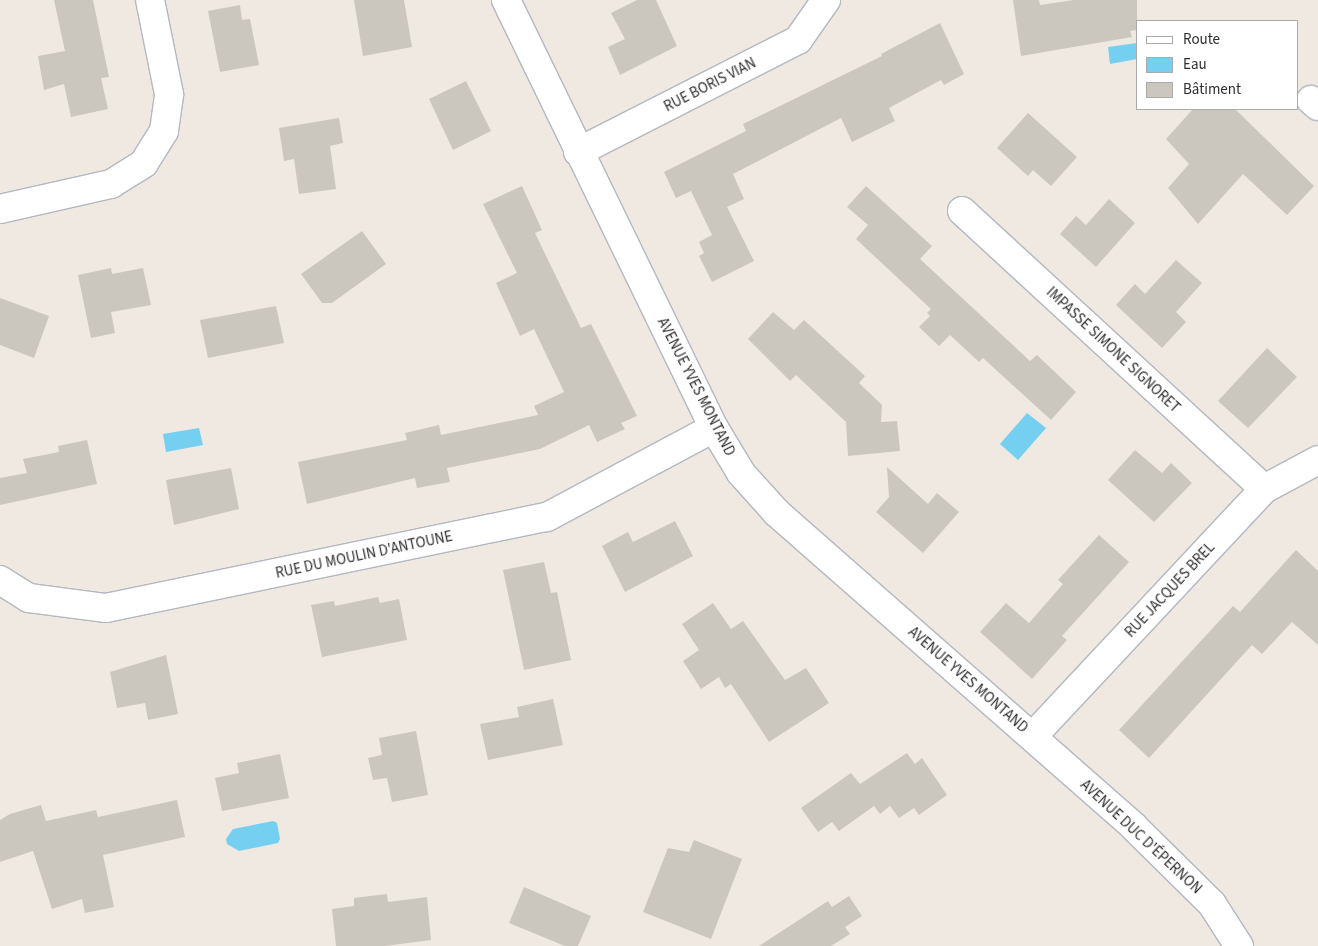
<!DOCTYPE html>
<meta charset="utf-8">
<style>
body{margin:0}
#map{position:relative;width:1318px;height:946px;overflow:hidden;background:#efe9e1;font-family:"Source Sans 3",sans-serif}
div>[style]{position:absolute}
.water>*{inset:0;background:#75cff0}
.building>*{inset:0;background:#cbc7bf}
.roads{filter:drop-shadow(1px 0 #b4b7c1) drop-shadow(-1px 0 #b4b7c1) drop-shadow(0 1px #b4b7c1) drop-shadow(0 -1px #b4b7c1)}
.minor>*{height:28px;margin:-14px;padding:0 14px;transform-origin:14px;border-radius:14px;background:#fff}
span{translate:-50% -50%;white-space:nowrap;text-align:center;line-height:1.15;-webkit-text-stroke:4px #fff;paint-order:stroke}
.street-label{font-size:15px;color:#2e2e2e}
.legend{position:absolute;left:1136px;top:20px;width:162px;height:90px;box-sizing:border-box;background:#fff;border:1px solid #ababab;margin:0;padding:6px 9px;list-style:none;font-size:15px;color:#2e2e2e}
.legend li{display:flex;align-items:center;gap:10px;height:25px}
.legend b{width:25px;border:1px solid #ababab}
</style>
<div id="map">
<div class="water">
<div style="clip-path:polygon(1137px 43px,1137px 59px,1110px 64px,1108px 47px)"></div>
<div style="clip-path:polygon(1027px 413px,1046px 428px,1018px 460px,1000px 444px)"></div>
<div style="clip-path:polygon(199px 428px,203px 445px,166px 452px,163px 434px)"></div>
<div style="clip-path:polygon(273px 821px,277px 823px,280px 839px,278px 843px,239px 851px,227px 844px,226px 839px,233px 829px)"></div>
</div>
<div class="building">
<div style="clip-path:polygon(54px 0,93px 0,109px 77px,101px 78px,108px 109px,71px 117px,64px 84px,44px 90px,38px 56px,65px 51px)"></div>
<div style="clip-path:polygon(354px 0,404px 0,412px 47px,363px 56px)"></div>
<div style="clip-path:polygon(637px 0,656px 0,677px 46px,620px 75px,608px 47px,625px 39px,611px 13px)"></div>
<div style="clip-path:polygon(1013px 0,1039px 0,1040px 5px,1074px 0,1137px 0,1137px 30px,1130px 31px,1132px 37px,1021px 56px)"></div>
<div style="clip-path:polygon(240px 5px,242px 20px,250px 19px,259px 65px,220px 72px,208px 11px)"></div>
<div style="clip-path:polygon(940px 23px,964px 74px,944px 85px,941px 80px,889px 108px,895px 121px,852px 142px,841px 118px,733px 174px,744px 199px,727px 207px,754px 261px,712px 282px,699px 256px,704px 253px,699px 242px,712px 235px,691px 191px,676px 198px,664px 172px,746px 131px,743px 124px,882px 56px,881px 54px)"></div>
<div style="clip-path:polygon(466px 81px,491px 131px,453px 150px,429px 99px)"></div>
<div style="clip-path:polygon(1193px 109px,1235px 109px,1314px 186px,1287px 215px,1243px 174px,1198px 224px,1168px 188px,1189px 164px,1166px 139px)"></div>
<div style="clip-path:polygon(1028px 113px,1077px 157px,1051px 186px,1033px 170px,1028px 176px,997px 148px)"></div>
<div style="clip-path:polygon(339px 118px,343px 143px,330px 146px,336px 189px,299px 194px,294px 159px,284px 161px,279px 128px)"></div>
<div style="clip-path:polygon(522px 186px,542px 230px,535px 233px,581px 328px,591px 324px,637px 416px,621px 423px,625px 429px,597px 442px,589px 425px,540px 449px,447px 468px,450px 482px,417px 488px,415px 478px,307px 504px,298px 462px,407px 440px,405px 433px,439px 425px,441px 435px,538px 415px,534px 406px,564px 392px,534px 329px,520px 336px,496px 283px,517px 273px,483px 204px)"></div>
<div style="clip-path:polygon(866px 186px,932px 246px,920px 259px,1030px 361px,1037px 355px,1076px 392px,1051px 420px,983px 358px,979px 362px,950px 335px,939px 346px,919px 327px,930px 316px,927px 313px,931px 309px,856px 239px,868px 225px,847px 207px)"></div>
<div style="clip-path:polygon(1109px 199px,1135px 223px,1096px 267px,1060px 234px,1076px 216px,1086px 225px)"></div>
<div style="clip-path:polygon(362px 231px,386px 264px,332px 303px,322px 303px,301px 274px)"></div>
<div style="clip-path:polygon(1176px 260px,1202px 283px,1176px 312px,1186px 322px,1162px 348px,1116px 305px,1135px 284px,1145px 294px)"></div>
<div style="clip-path:polygon(111px 268px,112px 274px,143px 268px,151px 305px,111px 312px,115px 333px,91px 338px,78px 275px)"></div>
<div style="clip-path:polygon(0 298px,49px 316px,34px 358px,0 345px)"></div>
<div style="clip-path:polygon(276px 306px,284px 343px,208px 358px,200px 320px)"></div>
<div style="clip-path:polygon(773px 312px,794px 330px,804px 320px,865px 376px,859px 383px,882px 405px,881px 422px,897px 421px,900px 451px,848px 456px,846px 422px,796px 375px,790px 381px,748px 339px)"></div>
<div style="clip-path:polygon(1267px 348px,1297px 377px,1248px 428px,1218px 401px)"></div>
<div style="clip-path:polygon(87px 440px,97px 484px,0 505px,0 478px,27px 473px,23px 459px,59px 452px,58px 446px)"></div>
<div style="clip-path:polygon(1135px 450px,1162px 473px,1171px 463px,1192px 483px,1154px 522px,1108px 480px)"></div>
<div style="clip-path:polygon(887px 467px,928px 504px,937px 493px,959px 512px,923px 553px,876px 512px,889px 497px)"></div>
<div style="clip-path:polygon(231px 468px,239px 509px,174px 525px,166px 480px)"></div>
<div style="clip-path:polygon(675px 521px,693px 556px,625px 592px,602px 546px,628px 532px,633px 542px)"></div>
<div style="clip-path:polygon(1099px 535px,1129px 562px,1062px 636px,1067px 640px,1032px 679px,980px 632px,1006px 603px,1029px 623px,1063px 584px,1058px 580px)"></div>
<div style="clip-path:polygon(1296px 550px,1318px 571px,1318px 645px,1292px 622px,1262px 654px,1252px 645px,1149px 758px,1119px 730px,1233px 606px,1240px 612px)"></div>
<div style="clip-path:polygon(544px 562px,551px 593px,557px 592px,571px 660px,524px 670px,503px 570px)"></div>
<div style="clip-path:polygon(378px 597px,380px 603px,399px 599px,407px 640px,322px 657px,311px 605px,334px 601px,335px 606px)"></div>
<div style="clip-path:polygon(713px 603px,731px 629px,743px 621px,785px 680px,806px 668px,829px 703px,769px 742px,731px 684px,725px 688px,719px 677px,701px 689px,683px 661px,699px 650px,682px 624px)"></div>
<div style="clip-path:polygon(166px 655px,178px 714px,148px 720px,145px 703px,117px 708px,110px 672px)"></div>
<div style="clip-path:polygon(553px 699px,563px 745px,488px 760px,480px 724px,519px 717px,517px 707px)"></div>
<div style="clip-path:polygon(416px 731px,428px 795px,392px 802px,387px 778px,373px 780px,368px 758px,382px 755px,379px 738px)"></div>
<div style="clip-path:polygon(907px 753px,915px 764px,922px 758px,947px 795px,919px 815px,914px 808px,899px 818px,890px 806px,880px 814px,874px 806px,839px 831px,832px 822px,818px 832px,801px 808px,851px 773px,860px 784px)"></div>
<div style="clip-path:polygon(280px 754px,289px 798px,222px 811px,215px 778px,239px 773px,237px 763px)"></div>
<div style="clip-path:polygon(177px 800px,185px 837px,103px 855px,114px 907px,85px 913px,82px 899px,52px 909px,33px 851px,0 862px,0 820px,10px 814px,41px 805px,46px 821px,96px 810px,98px 817px)"></div>
<div style="clip-path:polygon(694px 840px,742px 859px,711px 939px,643px 912px,668px 848px,689px 852px)"></div>
<div style="clip-path:polygon(524px 887px,591px 916px,578px 946px,565px 946px,509px 923px)"></div>
<div style="clip-path:polygon(387px 894px,388px 902px,427px 897px,431px 940px,385px 946px,336px 946px,332px 909px,354px 906px,354px 898px)"></div>
<div style="clip-path:polygon(849px 896px,862px 916px,845px 927px,850px 934px,831px 946px,759px 946px,828px 901px,832px 907px)"></div>
</div>
<div class="roads">
<div class="minor">
<div style="left:506px;top:0;width:476px;rotate:64.1deg"></div>
<div style="left:714px;top:428px;width:52px;rotate:59deg"></div>
<div style="left:741px;top:473px;width:54px;rotate:48deg"></div>
<div style="left:777px;top:513px;width:474px;rotate:41.3deg"></div>
<div style="left:1133px;top:826px;width:111px;rotate:44.6deg"></div>
<div style="left:1212px;top:904px;width:50px;rotate:57.3deg"></div>
<div style="left:1311px;top:100px;width:9px;rotate:41deg"></div>
<div style="left:578px;top:152px;width:247px;rotate:-27deg"></div>
<div style="left:798px;top:40px;width:49px;rotate:-55deg"></div>
<div style="left:0;top:209px;width:114px;rotate:-12.7deg"></div>
<div style="left:111px;top:184px;width:39px;rotate:-32deg"></div>
<div style="left:144px;top:163px;width:38px;rotate:-58deg"></div>
<div style="left:164px;top:131px;width:37px;rotate:-82deg"></div>
<div style="left:169px;top:94px;width:96px;rotate:-101.4deg"></div>
<div style="left:962px;top:211px;width:410px;rotate:42.6deg"></div>
<div style="left:0;top:580px;width:34px;rotate:32deg"></div>
<div style="left:29px;top:598px;width:78px;rotate:7.4deg"></div>
<div style="left:106px;top:608px;width:450px;rotate:-11.7deg"></div>
<div style="left:547px;top:517px;width:189px;rotate:-28.1deg"></div>
<div style="left:1033px;top:736px;width:338px;rotate:-46.9deg"></div>
<div style="left:1264px;top:489px;width:61px;rotate:-28.2deg"></div>
</div>
</div>
<div class="street-label">
<span style="left:710px;top:85px;rotate:-27deg">RUE BORIS VIAN</span>
<span style="left:1113px;top:350px;rotate:43deg">IMPASSE SIMONE SIGNORET</span>
<span style="left:696px;top:387px;rotate:63deg">AVENUE YVES MONTAND</span>
<span style="left:364px;top:555px;rotate:-12deg">RUE DU MOULIN D'ANTOUNE</span>
<span style="left:1170px;top:590px;rotate:-47deg">RUE JACQUES BREL</span>
<span style="left:968px;top:680px;rotate:41deg">AVENUE YVES MONTAND</span>
<span style="left:1141px;top:837px;rotate:43deg">AVENUE DUC D'ÉPERNON</span>
</div>
<ul class="legend">
<li><b style="height:6px;background:#fff"></b>Route</li>
<li><b style="height:14px;background:#75cff0"></b>Eau</li>
<li><b style="height:14px;background:#cbc7bf"></b>Bâtiment</li>
</ul>
</div>
